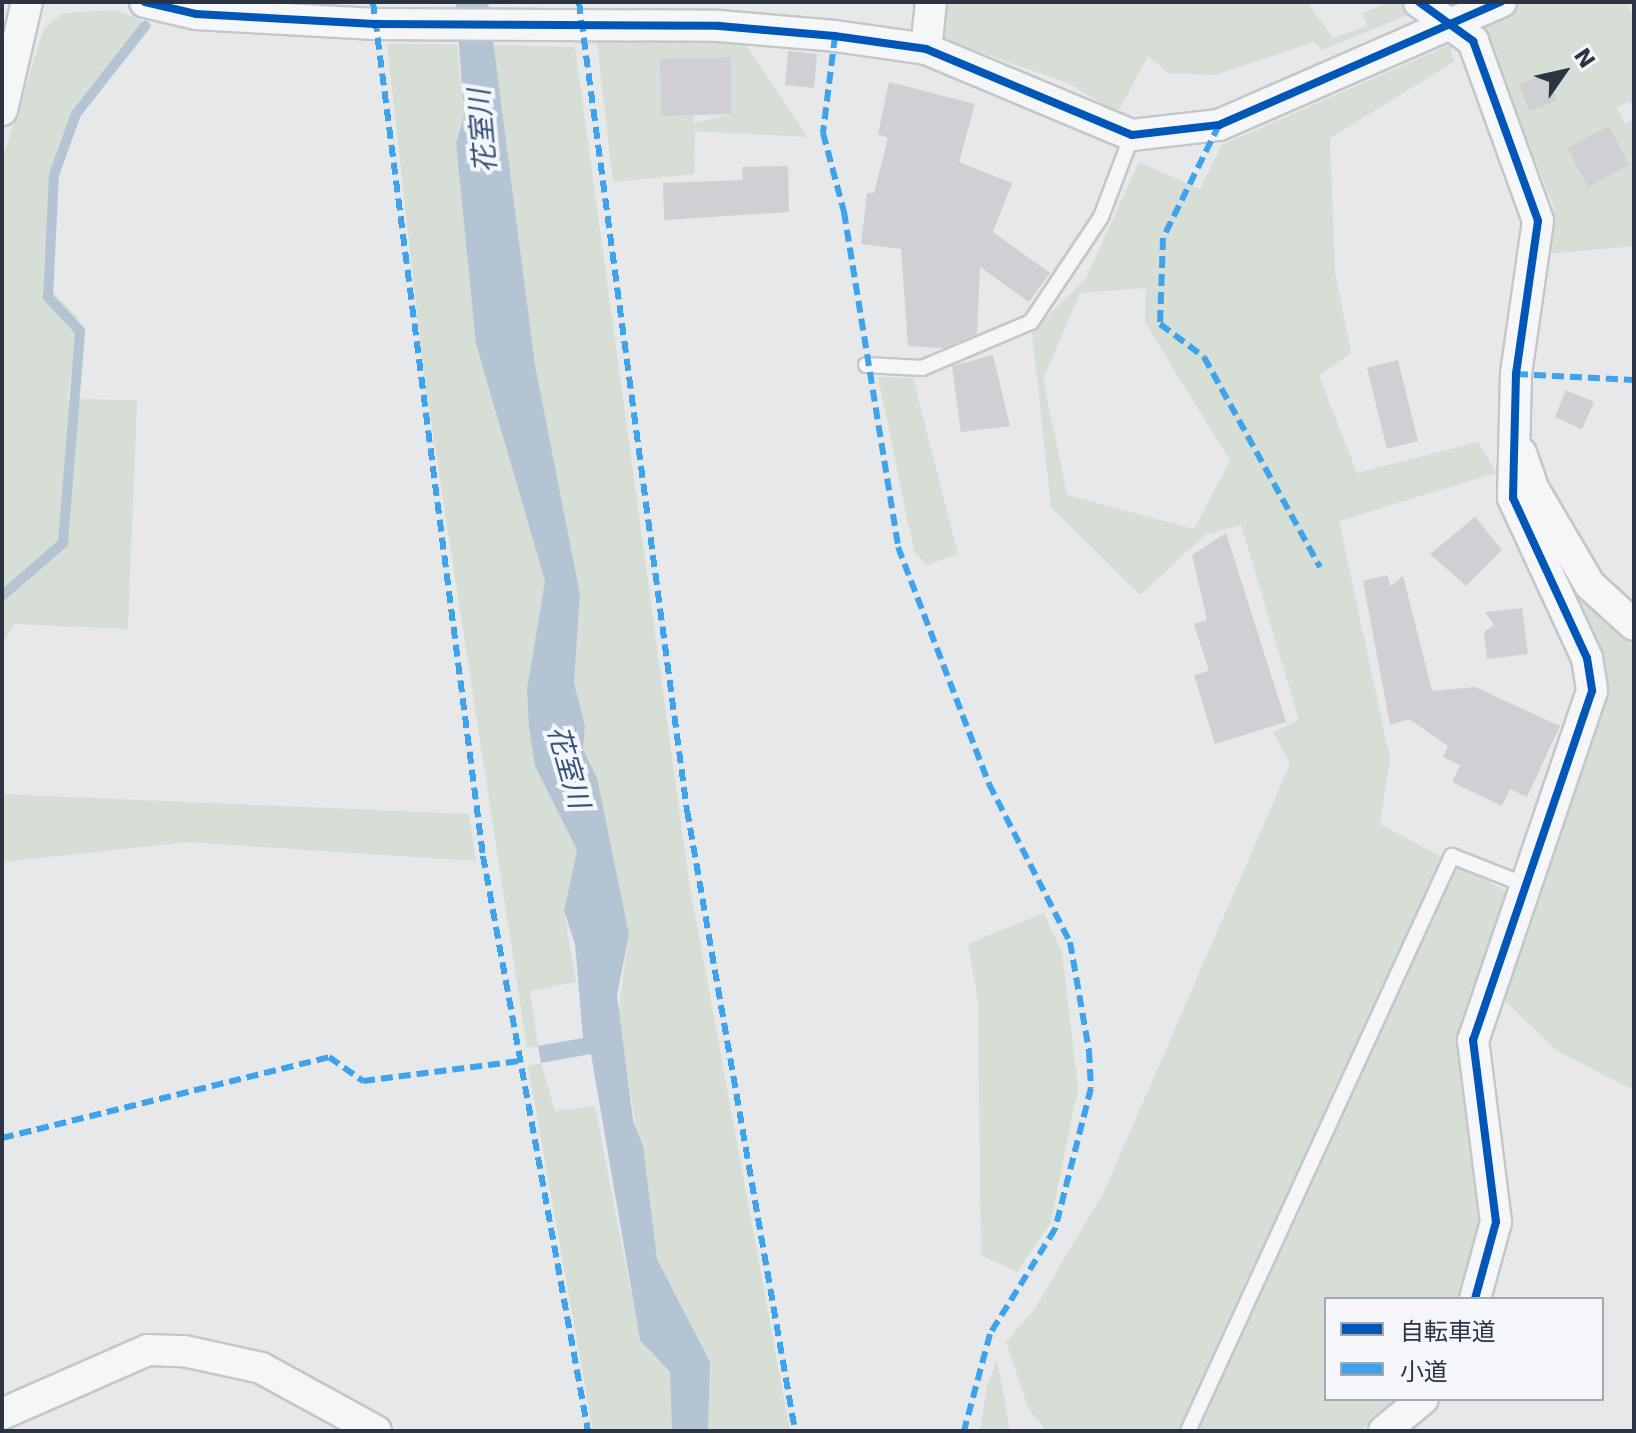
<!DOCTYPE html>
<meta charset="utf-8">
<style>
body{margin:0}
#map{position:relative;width:1636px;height:1433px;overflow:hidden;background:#e6e8ea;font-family:"DejaVu Sans","Noto Sans JP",sans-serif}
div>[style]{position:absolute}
.green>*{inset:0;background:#d6ded6}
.water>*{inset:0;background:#b4c4d5}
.stream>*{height:10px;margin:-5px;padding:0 5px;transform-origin:5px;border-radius:5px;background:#b4c4d5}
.building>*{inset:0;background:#ced0d3}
.roads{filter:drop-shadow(2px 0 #c4c6c8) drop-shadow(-2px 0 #c4c6c8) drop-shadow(0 2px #c4c6c8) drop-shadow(0 -2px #c4c6c8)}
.service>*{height:14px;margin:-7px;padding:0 7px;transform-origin:7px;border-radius:7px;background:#f5f6f7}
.minor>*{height:30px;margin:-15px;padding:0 15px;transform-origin:15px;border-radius:15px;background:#f5f6f7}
.quiet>*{height:6px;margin-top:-3px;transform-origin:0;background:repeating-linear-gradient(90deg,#3ea3ec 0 12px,transparent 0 18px)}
.cycleway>*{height:8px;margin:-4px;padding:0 4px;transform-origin:4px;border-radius:4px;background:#0057b8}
span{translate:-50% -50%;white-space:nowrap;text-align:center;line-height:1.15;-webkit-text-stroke:8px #f4f6f9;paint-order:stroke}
.water-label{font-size:28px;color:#34527a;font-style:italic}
.frame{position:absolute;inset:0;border:4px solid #2b3445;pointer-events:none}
.legend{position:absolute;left:1324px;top:1297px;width:280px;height:104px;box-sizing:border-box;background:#f4f6f9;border:2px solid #a4a8b1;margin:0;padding:10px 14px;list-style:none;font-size:24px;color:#2b3445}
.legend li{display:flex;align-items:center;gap:16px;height:40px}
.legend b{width:40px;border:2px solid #a4a8b1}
.north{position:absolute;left:1524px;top:32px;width:80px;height:80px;-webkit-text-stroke:6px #f4f6f9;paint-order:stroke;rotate:56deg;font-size:22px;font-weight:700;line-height:32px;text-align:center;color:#2b3445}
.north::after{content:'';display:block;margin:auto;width:28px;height:36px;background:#2b3445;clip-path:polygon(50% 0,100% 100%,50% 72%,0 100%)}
</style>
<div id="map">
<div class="green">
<div style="clip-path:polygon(944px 2px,1307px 2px,1333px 38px,1367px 26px,1362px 13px,1389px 2px,1401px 2px,1410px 14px,1322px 50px,1314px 42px,1215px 75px,1168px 73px,1148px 56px,1117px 113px,1068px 83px,937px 37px)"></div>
<div style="clip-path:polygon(1523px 2px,1634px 2px,1628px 6px,1634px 18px,1634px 109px,1630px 101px,1617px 108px,1625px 124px,1634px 119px,1634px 246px,1547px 254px,1554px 208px,1484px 29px)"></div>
<div style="clip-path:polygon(115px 10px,153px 25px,86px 98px,50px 173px,43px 282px,79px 319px,67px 399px,137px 400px,128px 629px,14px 624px,2px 647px,2px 161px,44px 28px,64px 13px)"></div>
<div style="clip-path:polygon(evenodd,743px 41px,808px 137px,695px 131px,694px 174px,613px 182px,597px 43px,743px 41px,731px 57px,731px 114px,694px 123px,694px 115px,661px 115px,660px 60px,731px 57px)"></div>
<div style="clip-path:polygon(387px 44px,457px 44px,464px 116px,456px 143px,476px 344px,545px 581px,535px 766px,577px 850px,564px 911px,576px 982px,530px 991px,538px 1046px,527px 1048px,423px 368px)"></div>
<div style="clip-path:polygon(493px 45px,575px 47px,689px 882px,790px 1431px,708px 1431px,710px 1362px,657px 1259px,618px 1015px,629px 934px,597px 778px,583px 749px,585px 726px,574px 683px,580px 594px,535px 365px)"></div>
<div style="clip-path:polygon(evenodd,1450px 45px,1454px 62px,1330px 138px,1335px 272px,1351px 353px,1319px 376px,1357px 473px,1478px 442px,1496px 473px,1339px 521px,1390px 759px,1380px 824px,1513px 895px,1461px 1033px,1482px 1230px,1459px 1299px,1326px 1299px,1326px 1399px,1409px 1399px,1359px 1431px,1046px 1431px,1028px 1408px,1006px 1342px,1034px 1310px,1104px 1192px,1290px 764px,1273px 732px,1299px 720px,1241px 525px,1205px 535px,1140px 595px,1051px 507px,1032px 332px,1086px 278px,1139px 162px,1200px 189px,1222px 145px,1450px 45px,1146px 288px,1145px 322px,1230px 461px,1194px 529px,1067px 495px,1043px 379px,1080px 293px,1146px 288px)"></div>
<div style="clip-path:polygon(878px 377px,913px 378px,958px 554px,927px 565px,914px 551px)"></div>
<div style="clip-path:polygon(1549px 550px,1582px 597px,1634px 647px,1634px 1090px,1557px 1051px,1502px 998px,1600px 703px,1602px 654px)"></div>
<div style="clip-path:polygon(2px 794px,469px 814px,476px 861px,187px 842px,2px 862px)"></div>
<div style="clip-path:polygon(1044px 913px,1062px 953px,1078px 1088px,1051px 1222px,1017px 1272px,981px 1255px,978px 1001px,968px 944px)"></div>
<div style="clip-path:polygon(541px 1063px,555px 1111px,595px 1106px,640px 1339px,670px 1372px,672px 1431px,593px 1431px,528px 1066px)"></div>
<div style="clip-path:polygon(997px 1360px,1010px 1431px,980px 1431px,987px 1386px)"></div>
</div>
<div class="water">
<div style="clip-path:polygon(456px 2px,488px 2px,535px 365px,580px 594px,574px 683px,585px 726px,583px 749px,597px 778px,629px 934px,617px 995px,633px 1120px,643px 1146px,657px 1259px,710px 1362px,708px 1431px,672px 1431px,670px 1372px,640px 1340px,591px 1054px,541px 1063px,538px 1046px,583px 1038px,575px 944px,564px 911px,577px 850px,535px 766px,529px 727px,527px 689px,545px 581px,476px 344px,456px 143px,464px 116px)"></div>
</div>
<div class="stream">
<div style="left:2px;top:596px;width:81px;rotate:-41deg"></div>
<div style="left:63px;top:543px;width:213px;rotate:-85.4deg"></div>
<div style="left:80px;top:331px;width:47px;rotate:-133.3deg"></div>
<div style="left:48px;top:297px;width:122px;rotate:-87.2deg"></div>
<div style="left:54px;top:175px;width:65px;rotate:-70.2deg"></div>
<div style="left:76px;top:114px;width:112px;rotate:-51.9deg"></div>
</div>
<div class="building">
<div style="clip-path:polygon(788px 51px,817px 54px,814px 88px,785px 85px)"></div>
<div style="clip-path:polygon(731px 57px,731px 114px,661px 116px,660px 59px)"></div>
<div style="clip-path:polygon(1547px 74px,1557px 101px,1529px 111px,1519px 84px)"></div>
<div style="clip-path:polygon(889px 82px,975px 104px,959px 162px,1012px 183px,993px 232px,1050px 273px,1029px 302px,980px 267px,977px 334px,944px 348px,908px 346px,901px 249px,861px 244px,867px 193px,874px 193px,888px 138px,878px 134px)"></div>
<div style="clip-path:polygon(1609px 126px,1629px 165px,1588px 187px,1567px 148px)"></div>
<div style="clip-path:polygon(788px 166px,789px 212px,664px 220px,663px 183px,743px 180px,742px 167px)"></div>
<div style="clip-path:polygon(993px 355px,1010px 426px,961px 432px,952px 366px)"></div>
<div style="clip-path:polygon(1398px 360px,1418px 441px,1387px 449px,1367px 368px)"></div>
<div style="clip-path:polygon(1566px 390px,1594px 402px,1582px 429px,1555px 417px)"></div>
<div style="clip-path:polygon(1475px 517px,1502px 550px,1466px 586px,1430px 554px)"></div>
<div style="clip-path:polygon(1226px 533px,1286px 722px,1215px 744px,1194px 675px,1209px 671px,1194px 624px,1207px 620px,1192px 555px)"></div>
<div style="clip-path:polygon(1387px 575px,1391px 586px,1403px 576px,1432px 691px,1475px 687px,1560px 726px,1527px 797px,1510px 789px,1502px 806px,1452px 782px,1460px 765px,1443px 757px,1448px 746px,1409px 719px,1390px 725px,1363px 581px)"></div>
<div style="clip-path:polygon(1522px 608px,1528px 654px,1487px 659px,1484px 632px,1494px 625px,1485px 612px)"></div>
</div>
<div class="roads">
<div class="service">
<div style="left:866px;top:365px;width:56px;rotate:3.1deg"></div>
<div style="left:922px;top:368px;width:118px;rotate:-22.9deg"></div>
<div style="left:1031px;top:322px;width:126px;rotate:-56.3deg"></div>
<div style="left:1101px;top:217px;width:88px;rotate:-69.3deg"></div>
<div style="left:1188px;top:1431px;width:633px;rotate:-65.34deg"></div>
<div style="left:1452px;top:856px;width:82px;rotate:21.5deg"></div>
</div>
<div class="minor">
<div style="left:145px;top:2px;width:52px;rotate:13.2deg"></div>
<div style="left:196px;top:14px;width:179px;rotate:3.2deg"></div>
<div style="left:375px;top:24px;width:344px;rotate:0.3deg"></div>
<div style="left:719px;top:26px;width:116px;rotate:4.9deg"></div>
<div style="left:835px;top:36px;width:92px;rotate:8.1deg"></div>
<div style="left:926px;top:49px;width:223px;rotate:22.7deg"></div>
<div style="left:1132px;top:135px;width:88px;rotate:-6.6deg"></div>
<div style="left:1219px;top:125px;width:308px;rotate:-23.6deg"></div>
<div style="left:1419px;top:2px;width:67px;rotate:35.8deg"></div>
<div style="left:1473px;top:41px;width:191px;rotate:70.1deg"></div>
<div style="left:1538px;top:221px;width:155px;rotate:98.2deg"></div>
<div style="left:1516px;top:374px;width:124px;rotate:91.4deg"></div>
<div style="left:1513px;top:498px;width:176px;rotate:65.2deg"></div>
<div style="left:1587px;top:658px;width:33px;rotate:81deg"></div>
<div style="left:1592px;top:691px;width:369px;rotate:108.8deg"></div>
<div style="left:1473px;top:1040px;width:183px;rotate:82.8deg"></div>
<div style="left:1496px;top:1222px;width:80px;rotate:105.3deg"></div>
<div style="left:926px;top:49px;width:47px;rotate:-83.9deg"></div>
<div style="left:2px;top:110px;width:111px;rotate:-77deg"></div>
<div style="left:1521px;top:453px;width:37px;rotate:71deg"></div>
<div style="left:1533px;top:488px;width:113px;rotate:59.6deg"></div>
<div style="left:1590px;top:585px;width:59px;rotate:42.3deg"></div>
<div style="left:2px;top:1414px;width:159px;rotate:-23.7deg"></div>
<div style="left:148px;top:1350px;width:36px;rotate:2deg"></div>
<div style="left:184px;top:1351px;width:79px;rotate:12.4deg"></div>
<div style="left:261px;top:1368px;width:131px;rotate:28.7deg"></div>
<div style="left:1384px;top:1431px;width:50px;rotate:-39.4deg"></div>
</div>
</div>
<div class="quiet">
<div style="left:373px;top:2px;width:861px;rotate:82.66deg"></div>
<div style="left:483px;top:856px;width:585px;rotate:79.65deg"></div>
<div style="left:579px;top:2px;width:815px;rotate:82.39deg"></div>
<div style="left:687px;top:810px;width:630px;rotate:80.13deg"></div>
<div style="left:835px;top:36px;width:98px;rotate:97.1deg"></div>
<div style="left:823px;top:133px;width:82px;rotate:75.1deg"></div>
<div style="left:844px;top:212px;width:339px;rotate:80.8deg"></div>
<div style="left:898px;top:547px;width:254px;rotate:69deg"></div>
<div style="left:989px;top:784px;width:178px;rotate:62.9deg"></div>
<div style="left:1070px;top:942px;width:111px;rotate:80.1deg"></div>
<div style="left:1089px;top:1051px;width:37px;rotate:87deg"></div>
<div style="left:1091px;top:1088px;width:146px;rotate:104.3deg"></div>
<div style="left:1055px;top:1229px;width:123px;rotate:121.8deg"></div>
<div style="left:990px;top:1334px;width:100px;rotate:105deg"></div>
<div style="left:1219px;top:125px;width:126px;rotate:116.4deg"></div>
<div style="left:1163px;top:238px;width:86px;rotate:92deg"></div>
<div style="left:1160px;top:324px;width:55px;rotate:36.9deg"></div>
<div style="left:1204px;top:357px;width:240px;rotate:61.1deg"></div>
<div style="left:1516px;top:374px;width:118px;rotate:2.9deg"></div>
<div style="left:2px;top:1138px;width:337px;rotate:-13.9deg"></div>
<div style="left:329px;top:1057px;width:42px;rotate:35.2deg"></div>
<div style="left:363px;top:1081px;width:158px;rotate:-7.3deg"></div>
</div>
<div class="cycleway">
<div style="left:145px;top:2px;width:52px;rotate:13.2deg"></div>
<div style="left:196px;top:14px;width:179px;rotate:3.2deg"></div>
<div style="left:375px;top:24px;width:344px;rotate:0.3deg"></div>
<div style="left:719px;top:26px;width:116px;rotate:4.9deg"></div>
<div style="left:835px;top:36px;width:92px;rotate:8.1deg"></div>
<div style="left:926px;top:49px;width:223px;rotate:22.7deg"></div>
<div style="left:1132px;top:135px;width:88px;rotate:-6.6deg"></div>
<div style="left:1219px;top:125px;width:308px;rotate:-23.6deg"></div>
<div style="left:1419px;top:2px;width:67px;rotate:35.8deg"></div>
<div style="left:1473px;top:41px;width:191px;rotate:70.1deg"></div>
<div style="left:1538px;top:221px;width:155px;rotate:98.2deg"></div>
<div style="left:1516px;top:374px;width:124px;rotate:91.4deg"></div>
<div style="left:1513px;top:498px;width:176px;rotate:65.2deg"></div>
<div style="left:1587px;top:658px;width:33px;rotate:81deg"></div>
<div style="left:1592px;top:691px;width:369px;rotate:108.8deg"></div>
<div style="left:1473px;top:1040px;width:183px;rotate:82.8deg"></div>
<div style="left:1496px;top:1222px;width:80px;rotate:105.3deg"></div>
</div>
<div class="water-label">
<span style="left:483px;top:131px;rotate:-95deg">花室川</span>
<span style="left:568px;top:767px;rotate:74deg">花室川</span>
</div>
<div class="frame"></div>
<ul class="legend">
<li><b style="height:10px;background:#0057b8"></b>自転車道</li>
<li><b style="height:10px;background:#3ea3ec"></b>小道</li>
</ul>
<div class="north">N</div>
</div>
